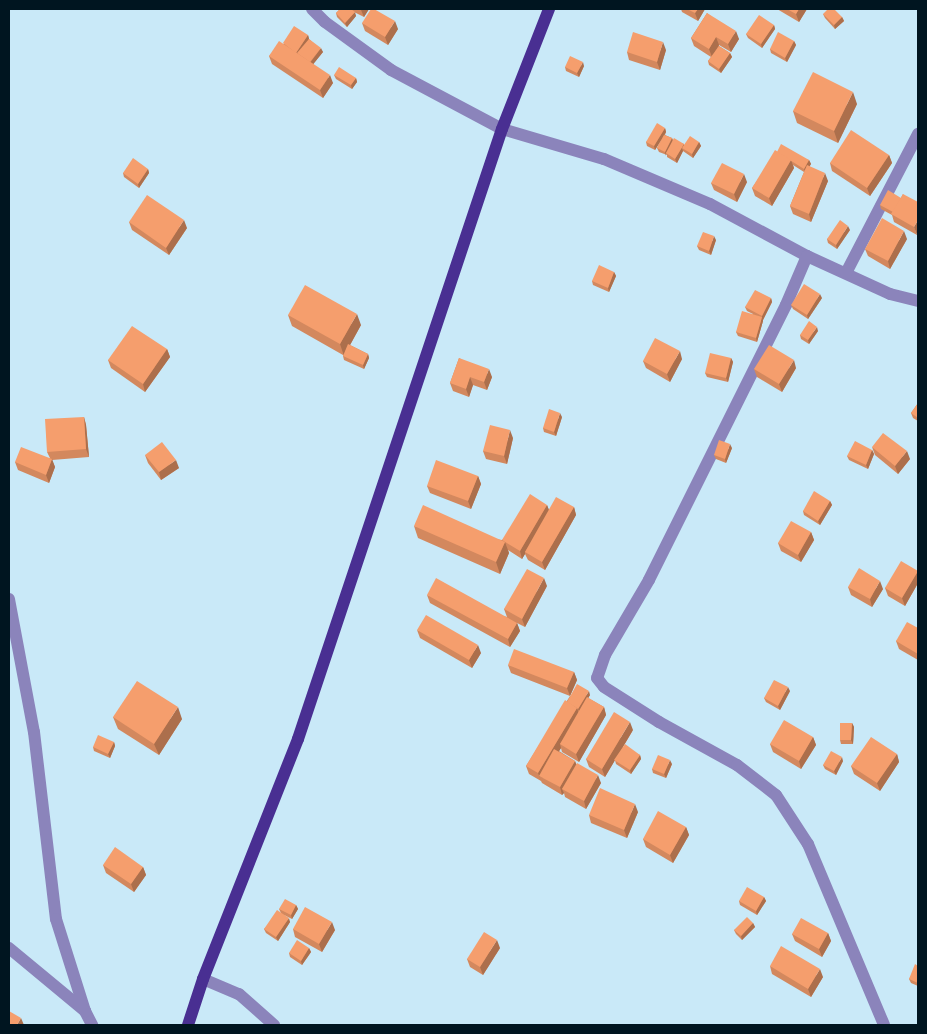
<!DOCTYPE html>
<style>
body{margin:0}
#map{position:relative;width:927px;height:1034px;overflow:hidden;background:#c9e9f8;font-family:"Exo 2",sans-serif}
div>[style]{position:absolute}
.minor>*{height:12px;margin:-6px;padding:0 6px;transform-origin:6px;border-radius:6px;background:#8b84bb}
.major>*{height:12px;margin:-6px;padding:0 6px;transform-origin:6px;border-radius:6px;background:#492f92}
.wall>*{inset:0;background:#d3885e}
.shaded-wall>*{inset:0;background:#ac6f4c}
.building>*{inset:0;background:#f59e6d}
span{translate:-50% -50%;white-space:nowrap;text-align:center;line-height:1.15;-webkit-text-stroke:4px #c9e9f8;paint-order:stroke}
.frame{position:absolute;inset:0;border:10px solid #001520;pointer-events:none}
</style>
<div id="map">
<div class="minor">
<div style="left:312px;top:9px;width:18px;rotate:45deg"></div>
<div style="left:325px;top:22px;width:82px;rotate:36deg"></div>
<div style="left:391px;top:70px;width:126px;rotate:28deg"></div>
<div style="left:502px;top:129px;width:106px;rotate:16.4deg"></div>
<div style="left:604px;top:159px;width:115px;rotate:23deg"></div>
<div style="left:710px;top:204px;width:110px;rotate:28.2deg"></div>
<div style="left:807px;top:256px;width:91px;rotate:24.6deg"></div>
<div style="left:890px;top:294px;width:29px;rotate:14deg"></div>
<div style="left:807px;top:256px;width:53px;rotate:113.2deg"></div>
<div style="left:786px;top:305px;width:307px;rotate:116.5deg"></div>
<div style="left:649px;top:580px;width:87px;rotate:120.4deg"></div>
<div style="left:605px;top:655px;width:24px;rotate:109deg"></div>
<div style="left:597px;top:678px;width:11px;rotate:52deg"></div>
<div style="left:604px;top:687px;width:65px;rotate:32.5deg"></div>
<div style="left:659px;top:722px;width:89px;rotate:28.9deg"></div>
<div style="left:737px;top:765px;width:49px;rotate:37.6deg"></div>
<div style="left:776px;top:795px;width:59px;rotate:56.9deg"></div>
<div style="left:808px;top:844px;width:196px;rotate:67.2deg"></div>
<div style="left:846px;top:273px;width:157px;rotate:-62.6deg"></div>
<div style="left:9px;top:599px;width:135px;rotate:79.4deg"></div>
<div style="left:34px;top:732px;width:188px;rotate:83.3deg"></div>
<div style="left:56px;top:919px;width:96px;rotate:72.5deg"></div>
<div style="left:85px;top:1011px;width:16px;rotate:63deg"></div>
<div style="left:9px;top:948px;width:99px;rotate:39.7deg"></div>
<div style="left:203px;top:979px;width:39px;rotate:23deg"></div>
<div style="left:239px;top:994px;width:47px;rotate:41.5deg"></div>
</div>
<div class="major">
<div style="left:188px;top:1025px;width:48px;rotate:-71.9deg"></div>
<div style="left:203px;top:979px;width:258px;rotate:-68.4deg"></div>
<div style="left:298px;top:739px;width:643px;rotate:-71.51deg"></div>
<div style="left:502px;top:129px;width:129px;rotate:-68.6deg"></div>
</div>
<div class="wall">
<div style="clip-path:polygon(340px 9px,369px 9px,364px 17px,354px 12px,356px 16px,347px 27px,337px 17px,336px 13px)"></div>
<div style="clip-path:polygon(681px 9px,705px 9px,698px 21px,682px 12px)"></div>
<div style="clip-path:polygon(777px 9px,807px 9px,799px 22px)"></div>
<div style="clip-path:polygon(707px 13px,739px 39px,731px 52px,719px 45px,719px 46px,730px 53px,732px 57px,721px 73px,709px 65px,708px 61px,711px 57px,694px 46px,691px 38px)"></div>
<div style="clip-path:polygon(823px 14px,842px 17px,844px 21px,835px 29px,825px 18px)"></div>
<div style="clip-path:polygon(362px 23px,398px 29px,388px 45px,365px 31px)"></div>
<div style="clip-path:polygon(774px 25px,775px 29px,762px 48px,748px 38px,746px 34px)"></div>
<div style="clip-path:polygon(308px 35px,309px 39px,323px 52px,313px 64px,333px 83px,323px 98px,272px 64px,269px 56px,283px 44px)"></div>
<div style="clip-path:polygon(794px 41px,796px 45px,787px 62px,771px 53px,770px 49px)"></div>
<div style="clip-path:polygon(666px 50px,660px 70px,629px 60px,627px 52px)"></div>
<div style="clip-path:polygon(584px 66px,579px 77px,566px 71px,565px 67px)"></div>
<div style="clip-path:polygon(334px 75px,356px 78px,357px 82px,352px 89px,336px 79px)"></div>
<div style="clip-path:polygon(857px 104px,838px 143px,797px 123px,793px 111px)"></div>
<div style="clip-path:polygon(665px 128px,666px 132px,665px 135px,672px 138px,673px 140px,684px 144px,684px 145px,699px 142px,701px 146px,693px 158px,683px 151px,677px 163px,667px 157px,667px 155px,659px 152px,657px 148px,662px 139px,655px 150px,647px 146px,646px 142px)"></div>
<div style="clip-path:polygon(777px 152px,809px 160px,811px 164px,809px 166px,828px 181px,811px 222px,793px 214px,790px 206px,804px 172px,793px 165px,794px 168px,772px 206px,755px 196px,752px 188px)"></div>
<div style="clip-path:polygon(889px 155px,892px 163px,870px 196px,832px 171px,830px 163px)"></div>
<div style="clip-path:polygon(148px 169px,149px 173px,139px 188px,124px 177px,123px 173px)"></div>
<div style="clip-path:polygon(747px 182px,737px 202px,714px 190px,711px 183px)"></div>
<div style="clip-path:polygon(903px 194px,917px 235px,894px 222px,892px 215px,881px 209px,880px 205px,901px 198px)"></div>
<div style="clip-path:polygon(129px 222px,187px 228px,169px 255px,132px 230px)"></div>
<div style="clip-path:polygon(850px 230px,837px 249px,828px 243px,827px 239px)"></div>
<div style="clip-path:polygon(907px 239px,890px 269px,868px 256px,865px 249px)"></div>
<div style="clip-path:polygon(716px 240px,711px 255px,699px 250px,697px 246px)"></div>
<div style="clip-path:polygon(614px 272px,616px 276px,609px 292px,593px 285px,592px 281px)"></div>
<div style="clip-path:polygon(771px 298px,772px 302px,763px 320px,763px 321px,757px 342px,738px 336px,736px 332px,753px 314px,747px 311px,745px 307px)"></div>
<div style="clip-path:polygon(822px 298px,808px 319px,793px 309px,791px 305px)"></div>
<div style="clip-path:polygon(288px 315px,361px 325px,350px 345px,368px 354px,369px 358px,364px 369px,344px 360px,343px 356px,343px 355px,292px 326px)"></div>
<div style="clip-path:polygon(818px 331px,809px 344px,801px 339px,800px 335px)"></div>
<div style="clip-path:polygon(167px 349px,170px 357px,145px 392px,111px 368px,108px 360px)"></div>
<div style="clip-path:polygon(459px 358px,492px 377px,487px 390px,473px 385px,469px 397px,453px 391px,450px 383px)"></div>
<div style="clip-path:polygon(731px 358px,733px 362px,728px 382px,707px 377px,705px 373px)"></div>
<div style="clip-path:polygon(682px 359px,670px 382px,646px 368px,643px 361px)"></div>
<div style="clip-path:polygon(796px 368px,782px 392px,757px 377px,754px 369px)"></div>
<div style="clip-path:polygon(918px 403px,918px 421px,913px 418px,911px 413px)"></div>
<div style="clip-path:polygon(84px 417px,86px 425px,89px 457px,52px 460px,55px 467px,49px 483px,18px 470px,15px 462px,50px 458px,47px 452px)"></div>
<div style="clip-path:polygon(562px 417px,556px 436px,544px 432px,543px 428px)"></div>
<div style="clip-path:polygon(513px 438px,507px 464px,486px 459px,483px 451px)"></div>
<div style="clip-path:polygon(872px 447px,910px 459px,898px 474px,875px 455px)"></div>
<div style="clip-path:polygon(732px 448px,726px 463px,716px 459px,714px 455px)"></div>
<div style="clip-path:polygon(872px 450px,874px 454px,868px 469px,849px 460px,847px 456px)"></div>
<div style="clip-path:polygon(145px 455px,179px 468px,161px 480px,148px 463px)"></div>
<div style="clip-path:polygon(478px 476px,481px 484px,471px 509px,430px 493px,427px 486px)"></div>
<div style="clip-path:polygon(830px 501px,832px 505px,820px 525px,804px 515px,803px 511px)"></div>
<div style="clip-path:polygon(547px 505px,549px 510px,574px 507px,576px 515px,545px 570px,528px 560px,525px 554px,522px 559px,508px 550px,509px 553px,500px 574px,418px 538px,414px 526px,502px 540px)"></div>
<div style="clip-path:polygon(811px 532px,814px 540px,801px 562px,781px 551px,778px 543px)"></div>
<div style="clip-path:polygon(918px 571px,918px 583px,905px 606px,888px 596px,885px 588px)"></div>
<div style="clip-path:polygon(547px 586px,525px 627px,517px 623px,520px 631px,510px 647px,430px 603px,427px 595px,507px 617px,504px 609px)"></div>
<div style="clip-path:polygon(848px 587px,883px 589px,872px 607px,851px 595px)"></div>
<div style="clip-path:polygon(918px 628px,918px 660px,899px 649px,896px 641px)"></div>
<div style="clip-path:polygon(417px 630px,481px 653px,472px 668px,420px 638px)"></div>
<div style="clip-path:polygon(508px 665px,574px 672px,577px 680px,570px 696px,590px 695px,588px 698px,604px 707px,606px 715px,579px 762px,562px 752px,561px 748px,559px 751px,575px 761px,576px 764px,601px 783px,586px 809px,565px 797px,564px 793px,562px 795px,542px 783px,541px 781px,529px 774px,526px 766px,570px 696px,511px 673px)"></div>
<div style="clip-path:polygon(790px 691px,780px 710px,766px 702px,764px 698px)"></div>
<div style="clip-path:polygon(113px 717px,182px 719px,159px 755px,118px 729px)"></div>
<div style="clip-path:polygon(852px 723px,854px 727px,853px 744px,841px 744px,840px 740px)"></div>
<div style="clip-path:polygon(633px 730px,623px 747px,640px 755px,641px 759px,631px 774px,616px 764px,615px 760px,605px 777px,589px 767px,586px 759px)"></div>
<div style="clip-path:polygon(813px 737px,816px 745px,801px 769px,773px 752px,770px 744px)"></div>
<div style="clip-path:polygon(114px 742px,115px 746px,110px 758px,94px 751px,93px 747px)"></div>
<div style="clip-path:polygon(897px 754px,899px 762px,880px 791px,854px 774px,851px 766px)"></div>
<div style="clip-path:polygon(843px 761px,836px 775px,825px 769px,823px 765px)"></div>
<div style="clip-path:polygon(672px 764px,666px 778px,653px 773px,652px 769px)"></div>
<div style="clip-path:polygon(638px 812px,627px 838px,591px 823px,589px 815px)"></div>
<div style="clip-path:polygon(686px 827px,689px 835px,673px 863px,646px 847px,643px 839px)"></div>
<div style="clip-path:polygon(103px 865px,143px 867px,146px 875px,134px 892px,106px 873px)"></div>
<div style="clip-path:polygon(764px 897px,766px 901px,757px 915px,740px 905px,739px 901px)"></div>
<div style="clip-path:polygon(296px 905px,298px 909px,292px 919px,284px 915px,290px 922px,278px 941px,266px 933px,264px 929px,281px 913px,279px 909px)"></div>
<div style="clip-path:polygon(753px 923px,755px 927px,742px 940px,736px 934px,734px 930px)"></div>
<div style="clip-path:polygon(293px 929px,335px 930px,322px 952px,295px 937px)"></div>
<div style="clip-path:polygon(828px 933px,831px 941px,822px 957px,795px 941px,792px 934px)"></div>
<div style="clip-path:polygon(309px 948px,311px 952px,302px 965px,290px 957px,289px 953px)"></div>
<div style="clip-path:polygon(500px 948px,483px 975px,470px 967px,467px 959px)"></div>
<div style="clip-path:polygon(770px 966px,823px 977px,811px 997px,772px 974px)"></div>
<div style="clip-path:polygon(918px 966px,918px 986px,911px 983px,909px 979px)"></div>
</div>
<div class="shaded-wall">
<div style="clip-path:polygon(362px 9px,369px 9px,364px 17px,361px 10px)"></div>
<div style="clip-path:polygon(698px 9px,705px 9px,698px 21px,695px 13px)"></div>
<div style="clip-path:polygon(799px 9px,807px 9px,799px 22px,796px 14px)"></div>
<div style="clip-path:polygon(355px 12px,356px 16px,347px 27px,345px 23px)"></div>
<div style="clip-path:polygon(842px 17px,844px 21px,835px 29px,834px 25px)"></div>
<div style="clip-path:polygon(395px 21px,398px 29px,388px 45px,385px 37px)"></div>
<div style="clip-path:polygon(774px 25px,775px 29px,762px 48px,761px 44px)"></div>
<div style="clip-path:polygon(736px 31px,739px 39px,731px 52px,728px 44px)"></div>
<div style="clip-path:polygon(308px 35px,309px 39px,299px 54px,296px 53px)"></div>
<div style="clip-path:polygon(716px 37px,719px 45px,712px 57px,709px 49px)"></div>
<div style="clip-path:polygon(794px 41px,796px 45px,787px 62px,785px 58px)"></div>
<div style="clip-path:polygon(663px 42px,666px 50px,660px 70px,657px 62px)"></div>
<div style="clip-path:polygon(321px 48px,323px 52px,311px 67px,310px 63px)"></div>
<div style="clip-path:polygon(730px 53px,732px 57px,721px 73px,719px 69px)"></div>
<div style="clip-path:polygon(583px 62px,584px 66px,579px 77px,577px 73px)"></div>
<div style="clip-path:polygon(330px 75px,333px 83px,323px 98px,320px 90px)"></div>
<div style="clip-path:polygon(356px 78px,357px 82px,352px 89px,351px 85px)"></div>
<div style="clip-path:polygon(853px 92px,857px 104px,838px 143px,834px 131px)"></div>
<div style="clip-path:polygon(665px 128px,666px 132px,655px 150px,654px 146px)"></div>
<div style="clip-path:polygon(672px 138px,673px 142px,666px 153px,666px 156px,665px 152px)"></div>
<div style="clip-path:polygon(699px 142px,701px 146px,693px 158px,692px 154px)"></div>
<div style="clip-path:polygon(684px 144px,685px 148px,682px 148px,683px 151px,677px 163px,675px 159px)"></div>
<div style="clip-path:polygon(889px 155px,892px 163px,870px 196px,867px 188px)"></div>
<div style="clip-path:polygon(791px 160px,794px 168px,772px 206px,769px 198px)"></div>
<div style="clip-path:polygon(809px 160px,811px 164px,806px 173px,804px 169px)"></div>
<div style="clip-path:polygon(148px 169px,149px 173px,139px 188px,138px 184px)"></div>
<div style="clip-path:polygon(825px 173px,828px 181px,811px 222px,809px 214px)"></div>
<div style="clip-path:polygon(744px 174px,747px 182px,737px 202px,734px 194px)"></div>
<div style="clip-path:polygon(184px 220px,187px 228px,169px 255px,166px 248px)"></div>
<div style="clip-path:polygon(918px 220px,918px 233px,917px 235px,914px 227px)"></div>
<div style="clip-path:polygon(848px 226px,850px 230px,837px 249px,836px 245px)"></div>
<div style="clip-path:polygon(904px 231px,907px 239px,890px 269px,888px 261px)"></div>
<div style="clip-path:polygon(714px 236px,716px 240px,711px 255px,709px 251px)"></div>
<div style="clip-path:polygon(614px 272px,616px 276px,609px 292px,608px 288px)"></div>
<div style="clip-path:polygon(820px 294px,822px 298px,808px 319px,807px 315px)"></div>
<div style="clip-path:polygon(771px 298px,772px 302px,763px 320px,763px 321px,757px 342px,756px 338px,762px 317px,762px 316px)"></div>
<div style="clip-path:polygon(357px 314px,361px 325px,344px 356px,340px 344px)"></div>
<div style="clip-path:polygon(817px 327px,818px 331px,809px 344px,808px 340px)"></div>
<div style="clip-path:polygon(167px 349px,170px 357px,145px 392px,143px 384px)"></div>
<div style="clip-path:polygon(680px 351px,682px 359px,670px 382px,667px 374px)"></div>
<div style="clip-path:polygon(368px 354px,369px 358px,364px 369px,363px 365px)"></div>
<div style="clip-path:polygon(731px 358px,733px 362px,728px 382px,726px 378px)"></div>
<div style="clip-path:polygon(794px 360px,796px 368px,782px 392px,779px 384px)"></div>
<div style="clip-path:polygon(489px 369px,492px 377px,487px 390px,484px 382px)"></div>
<div style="clip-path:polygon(470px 377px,473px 385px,469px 397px,466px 389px)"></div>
<div style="clip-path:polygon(560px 413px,562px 417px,556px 436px,554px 432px)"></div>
<div style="clip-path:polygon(84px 417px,86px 425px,89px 457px,86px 449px)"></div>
<div style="clip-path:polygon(510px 430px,513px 438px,507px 464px,504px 456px)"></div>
<div style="clip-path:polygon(730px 444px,732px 448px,726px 463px,725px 459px)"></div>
<div style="clip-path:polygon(872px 450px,874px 454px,868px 469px,866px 465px)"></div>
<div style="clip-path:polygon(907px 451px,910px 459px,898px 474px,895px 466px)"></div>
<div style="clip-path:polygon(52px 459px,55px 467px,49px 483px,46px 475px)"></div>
<div style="clip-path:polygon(176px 460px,179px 468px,161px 480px,159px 472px)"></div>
<div style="clip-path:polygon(478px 476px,481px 484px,471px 509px,468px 501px)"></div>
<div style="clip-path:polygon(830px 501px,832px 505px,820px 525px,818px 521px)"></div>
<div style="clip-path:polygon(547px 505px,550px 513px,525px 552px,525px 554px,522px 559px,520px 551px)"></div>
<div style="clip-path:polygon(574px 507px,576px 515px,545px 570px,542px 562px)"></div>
<div style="clip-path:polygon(811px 532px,814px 540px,801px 562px,798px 555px)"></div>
<div style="clip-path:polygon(505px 542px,509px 553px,500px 574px,496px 562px)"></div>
<div style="clip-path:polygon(918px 571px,918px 583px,905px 606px,902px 598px)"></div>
<div style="clip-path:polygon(544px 578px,547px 586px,525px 627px,522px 619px)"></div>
<div style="clip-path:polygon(880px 581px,883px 589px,872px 607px,870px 599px)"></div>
<div style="clip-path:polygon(517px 623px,520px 631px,510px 647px,508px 639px)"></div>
<div style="clip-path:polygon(478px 645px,481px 653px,472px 668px,469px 660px)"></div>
<div style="clip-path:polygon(574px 672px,577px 680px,570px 696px,567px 688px)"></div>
<div style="clip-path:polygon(788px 687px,790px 691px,780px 710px,778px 706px)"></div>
<div style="clip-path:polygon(589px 691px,590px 695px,580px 713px,578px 709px)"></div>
<div style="clip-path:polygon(178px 707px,182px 719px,159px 755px,154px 744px)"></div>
<div style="clip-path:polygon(604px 707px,606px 715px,579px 762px,576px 754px)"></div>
<div style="clip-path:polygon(577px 708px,580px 716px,560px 744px,561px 748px,543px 778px,539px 776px,541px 781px,538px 773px)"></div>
<div style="clip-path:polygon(630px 722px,633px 730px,605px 777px,602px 769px)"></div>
<div style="clip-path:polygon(852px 723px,854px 727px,853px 744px,851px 740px)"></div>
<div style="clip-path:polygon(813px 737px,816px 745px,801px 769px,799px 761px)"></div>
<div style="clip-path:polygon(114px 742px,115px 746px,110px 758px,108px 754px)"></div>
<div style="clip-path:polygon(897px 754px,899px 762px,880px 791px,877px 783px)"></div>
<div style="clip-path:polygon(640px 755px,641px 759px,631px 774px,630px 770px)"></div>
<div style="clip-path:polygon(842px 757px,843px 761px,836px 775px,834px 771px)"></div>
<div style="clip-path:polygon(670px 760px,672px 764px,666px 778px,664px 774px)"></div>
<div style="clip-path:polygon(575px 761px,578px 769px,562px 789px,564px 793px,562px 795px,560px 787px)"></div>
<div style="clip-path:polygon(598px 775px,601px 783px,586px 809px,584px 801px)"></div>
<div style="clip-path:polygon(635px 804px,638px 812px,627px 838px,624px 830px)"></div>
<div style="clip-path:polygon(686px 827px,689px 835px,673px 863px,670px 855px)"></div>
<div style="clip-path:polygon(143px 867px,146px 875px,134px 892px,131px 884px)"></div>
<div style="clip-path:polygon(764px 897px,766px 901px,757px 915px,756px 911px)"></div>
<div style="clip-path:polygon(296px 905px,298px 909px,292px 919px,291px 915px)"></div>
<div style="clip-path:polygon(289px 918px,290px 922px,278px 941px,276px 937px)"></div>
<div style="clip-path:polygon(332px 922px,335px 930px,322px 952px,319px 944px)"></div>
<div style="clip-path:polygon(753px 923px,755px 927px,742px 940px,741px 936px)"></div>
<div style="clip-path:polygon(828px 933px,831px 941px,822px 957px,819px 949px)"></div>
<div style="clip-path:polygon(497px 940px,500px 948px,483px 975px,480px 967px)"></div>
<div style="clip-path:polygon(309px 948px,311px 952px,302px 965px,301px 961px)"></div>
<div style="clip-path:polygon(820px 969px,823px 977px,811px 997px,808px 989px)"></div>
<div style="clip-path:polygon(21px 1018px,24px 1025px,17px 1025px)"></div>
</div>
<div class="building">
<div style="clip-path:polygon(340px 9px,351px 9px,355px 12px,345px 23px,336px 13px)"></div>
<div style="clip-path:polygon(371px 9px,374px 9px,395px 21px,385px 37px,362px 23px)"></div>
<div style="clip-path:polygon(687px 9px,698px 9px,695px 13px)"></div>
<div style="clip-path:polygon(787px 9px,799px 9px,796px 14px)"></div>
<div style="clip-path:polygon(828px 9px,834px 9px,842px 17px,834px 25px,823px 14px)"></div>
<div style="clip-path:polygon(707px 13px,736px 31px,728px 44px,716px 37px,709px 49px,691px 38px)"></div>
<div style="clip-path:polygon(759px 15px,774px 25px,761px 44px,746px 34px)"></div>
<div style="clip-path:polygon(294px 26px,308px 35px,296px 53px,283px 43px)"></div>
<div style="clip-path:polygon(633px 32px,663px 42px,657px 62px,627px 52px)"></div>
<div style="clip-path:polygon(778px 32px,794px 41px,785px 58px,770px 49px)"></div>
<div style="clip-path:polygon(309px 39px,321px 48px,310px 62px,297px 53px)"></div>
<div style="clip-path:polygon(279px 41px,330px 75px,320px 90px,269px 56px)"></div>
<div style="clip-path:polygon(719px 46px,730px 53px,719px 69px,708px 61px)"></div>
<div style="clip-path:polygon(570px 56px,583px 62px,577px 73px,565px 67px)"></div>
<div style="clip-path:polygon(339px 67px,356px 78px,351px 85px,334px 75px)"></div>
<div style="clip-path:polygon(813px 72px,853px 92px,834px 131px,793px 111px)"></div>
<div style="clip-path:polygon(657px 123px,665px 128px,654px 146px,646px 142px)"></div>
<div style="clip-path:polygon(851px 130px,889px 155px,867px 188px,830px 163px)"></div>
<div style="clip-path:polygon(664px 135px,672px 138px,665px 152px,657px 148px)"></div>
<div style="clip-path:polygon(690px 136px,699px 142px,692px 154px,682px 148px)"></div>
<div style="clip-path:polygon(674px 138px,684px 144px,675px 159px,666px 153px)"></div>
<div style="clip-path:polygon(781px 144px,809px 160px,804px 169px,777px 152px)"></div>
<div style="clip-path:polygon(775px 150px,791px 160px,769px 198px,752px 188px)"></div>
<div style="clip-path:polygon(133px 158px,148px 169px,138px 184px,123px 173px)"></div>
<div style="clip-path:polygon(722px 163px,744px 174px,734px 194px,711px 183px)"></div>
<div style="clip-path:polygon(807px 165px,825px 173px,809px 214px,790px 206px)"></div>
<div style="clip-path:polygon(888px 190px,901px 198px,893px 212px,880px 205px)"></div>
<div style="clip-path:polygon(903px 194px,918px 202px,918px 220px,914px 227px,891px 214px)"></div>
<div style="clip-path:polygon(147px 195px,184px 220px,166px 248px,129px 222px)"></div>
<div style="clip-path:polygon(882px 218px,904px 231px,888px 261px,865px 249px)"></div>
<div style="clip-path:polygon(840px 220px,848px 226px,836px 245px,827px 239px)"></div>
<div style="clip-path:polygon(703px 232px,714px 236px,709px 251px,697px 246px)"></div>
<div style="clip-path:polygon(599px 265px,614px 272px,608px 288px,592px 281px)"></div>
<div style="clip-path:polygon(804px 284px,820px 294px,807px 315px,791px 305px)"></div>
<div style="clip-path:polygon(305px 285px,357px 314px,340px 344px,288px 315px)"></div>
<div style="clip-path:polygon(755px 290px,771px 298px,762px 316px,745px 307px)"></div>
<div style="clip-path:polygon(742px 311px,762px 317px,756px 338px,736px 332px)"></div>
<div style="clip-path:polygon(809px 321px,817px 327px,808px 340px,800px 335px)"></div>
<div style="clip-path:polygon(132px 326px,167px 349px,143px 384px,108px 360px)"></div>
<div style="clip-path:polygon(655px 338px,680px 351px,667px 374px,643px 361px)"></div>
<div style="clip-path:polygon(348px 344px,368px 354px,363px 365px,343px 356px)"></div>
<div style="clip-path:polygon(769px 345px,794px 360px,779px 384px,754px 369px)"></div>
<div style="clip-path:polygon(710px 353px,731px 358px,726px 378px,705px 373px)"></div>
<div style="clip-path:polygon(459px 358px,489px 369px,484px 382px,470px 377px,466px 389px,450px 383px)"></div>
<div style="clip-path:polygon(918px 403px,918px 418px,911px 413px)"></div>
<div style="clip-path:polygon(549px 409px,560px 413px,554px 432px,543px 428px)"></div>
<div style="clip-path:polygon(84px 417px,86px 449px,47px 452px,45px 419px)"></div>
<div style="clip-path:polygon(490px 425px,510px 430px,504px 456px,483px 451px)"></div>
<div style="clip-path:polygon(883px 433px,907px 451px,895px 466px,872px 447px)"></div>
<div style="clip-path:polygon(719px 440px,730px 444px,725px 459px,714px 455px)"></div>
<div style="clip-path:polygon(855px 441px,872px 450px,866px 465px,847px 456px)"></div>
<div style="clip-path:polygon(162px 442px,176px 460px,159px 472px,145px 455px)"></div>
<div style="clip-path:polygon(21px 447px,52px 459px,46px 475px,15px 462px)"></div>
<div style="clip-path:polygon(436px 460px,478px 476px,468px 501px,427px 486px)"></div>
<div style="clip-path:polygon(814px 491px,830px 501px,818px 521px,803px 511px)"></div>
<div style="clip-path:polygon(530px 494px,547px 505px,520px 551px,502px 540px)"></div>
<div style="clip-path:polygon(556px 497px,574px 507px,542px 562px,525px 552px)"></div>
<div style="clip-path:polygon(423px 505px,505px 542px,496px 562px,414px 526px)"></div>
<div style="clip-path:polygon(791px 521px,811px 532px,798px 555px,778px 543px)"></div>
<div style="clip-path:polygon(901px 561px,918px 571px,902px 598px,885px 588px)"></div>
<div style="clip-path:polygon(859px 568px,880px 581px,870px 599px,848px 587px)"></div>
<div style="clip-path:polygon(527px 569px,544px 578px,522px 619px,504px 609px)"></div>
<div style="clip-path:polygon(436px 578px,517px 623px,508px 639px,427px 595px)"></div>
<div style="clip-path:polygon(426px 615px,478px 645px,469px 660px,417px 630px)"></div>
<div style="clip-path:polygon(907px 622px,918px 628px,918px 654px,896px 641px)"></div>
<div style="clip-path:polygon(514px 649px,574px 672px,567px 688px,508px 665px)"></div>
<div style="clip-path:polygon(774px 680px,788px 687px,778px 706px,764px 698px)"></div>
<div style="clip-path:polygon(137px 681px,178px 707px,154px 744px,113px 717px)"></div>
<div style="clip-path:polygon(577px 684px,589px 691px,578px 709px,577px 708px,567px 702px)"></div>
<div style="clip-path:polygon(587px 697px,604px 707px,576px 754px,560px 744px)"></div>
<div style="clip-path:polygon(565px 700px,577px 708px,538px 773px,526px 766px)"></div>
<div style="clip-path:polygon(614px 712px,630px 722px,602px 769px,586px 759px)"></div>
<div style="clip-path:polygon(784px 720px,813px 737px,799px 761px,770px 744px)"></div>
<div style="clip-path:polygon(840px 723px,852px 723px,851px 740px,840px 740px)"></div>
<div style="clip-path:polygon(98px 735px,114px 742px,108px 754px,93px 747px)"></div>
<div style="clip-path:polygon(871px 737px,897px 754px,877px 783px,851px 766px)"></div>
<div style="clip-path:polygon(625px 744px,640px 755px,630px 770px,614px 760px)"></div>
<div style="clip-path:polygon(554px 749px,575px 761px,560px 787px,539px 776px)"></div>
<div style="clip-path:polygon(831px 751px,842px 757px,834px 771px,823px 765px)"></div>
<div style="clip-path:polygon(658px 755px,670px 760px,664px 774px,652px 769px)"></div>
<div style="clip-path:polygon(577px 763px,598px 775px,584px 801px,562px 789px)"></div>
<div style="clip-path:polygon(600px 788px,635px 804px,624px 830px,589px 815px)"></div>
<div style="clip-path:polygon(658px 811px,686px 827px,670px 855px,643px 839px)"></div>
<div style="clip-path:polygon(115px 847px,143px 867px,131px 884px,103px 865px)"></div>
<div style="clip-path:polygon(747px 887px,764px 897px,756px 911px,739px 901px)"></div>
<div style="clip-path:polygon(285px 899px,296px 905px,291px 915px,279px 909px)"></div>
<div style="clip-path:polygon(305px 907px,332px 922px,319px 944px,293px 929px)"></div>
<div style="clip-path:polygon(277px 910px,289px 918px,276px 937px,264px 929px)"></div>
<div style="clip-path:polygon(747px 917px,753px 923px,741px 936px,734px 930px)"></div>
<div style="clip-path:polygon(801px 918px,828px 933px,819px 949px,792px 934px)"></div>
<div style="clip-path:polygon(484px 932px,497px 940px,480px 967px,467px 959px)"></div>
<div style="clip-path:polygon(297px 940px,309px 948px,301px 961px,289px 953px)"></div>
<div style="clip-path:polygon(781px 946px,820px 969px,808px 989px,770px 966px)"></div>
<div style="clip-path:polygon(915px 964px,918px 966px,918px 983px,909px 979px)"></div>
<div style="clip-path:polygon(9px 1011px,21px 1018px,17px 1025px,9px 1025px)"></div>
</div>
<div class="frame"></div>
</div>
